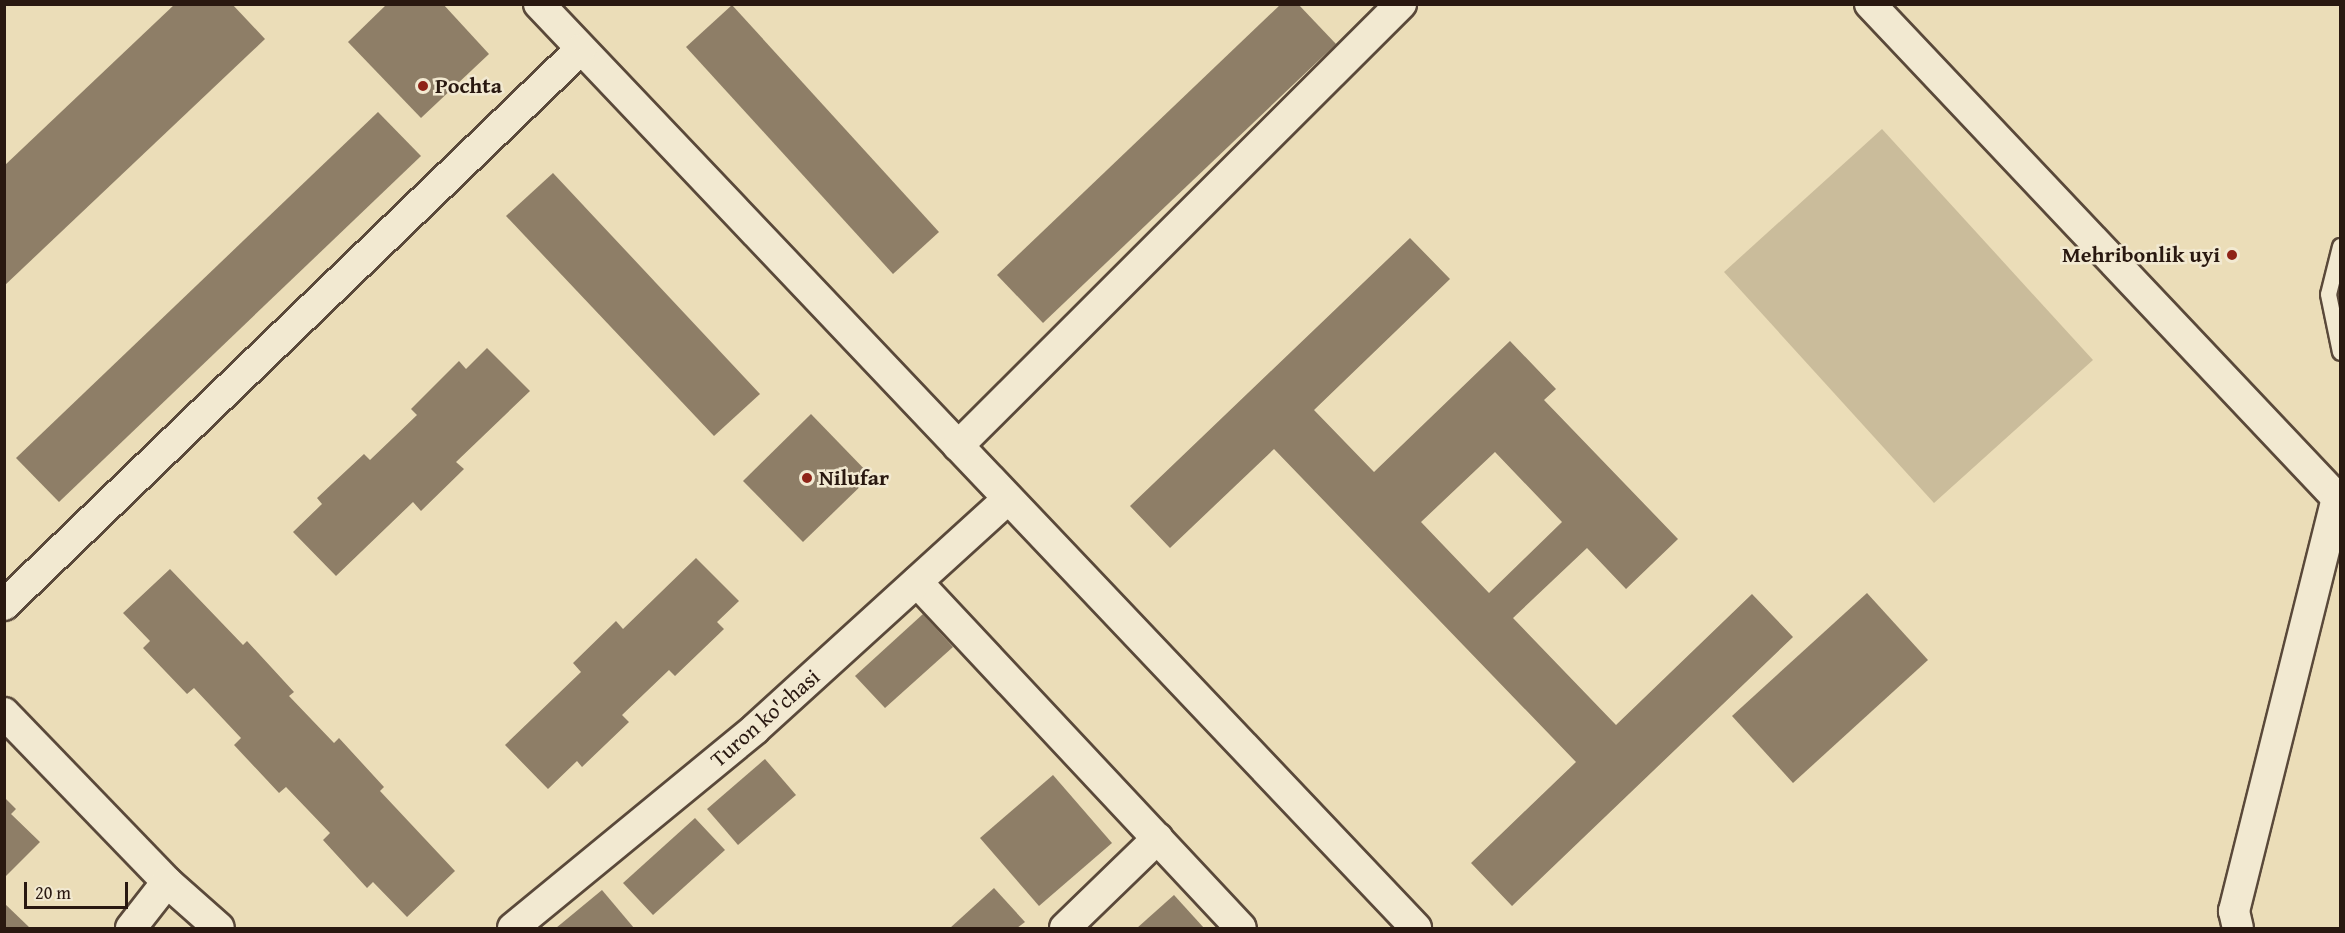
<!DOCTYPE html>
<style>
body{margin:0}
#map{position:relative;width:2345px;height:933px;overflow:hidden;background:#ebddb8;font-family:"Gentium Book Plus",serif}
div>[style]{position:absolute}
.green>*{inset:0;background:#cabc9b}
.building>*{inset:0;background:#8e7e67}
.roads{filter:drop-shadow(2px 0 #5a493a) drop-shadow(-2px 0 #5a493a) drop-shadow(0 2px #5a493a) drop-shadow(0 -2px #5a493a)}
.service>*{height:15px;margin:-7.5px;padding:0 7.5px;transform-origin:7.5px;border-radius:7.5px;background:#f2e9d1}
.minor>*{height:30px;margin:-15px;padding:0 15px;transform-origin:15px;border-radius:15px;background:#f2e9d1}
.dots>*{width:16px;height:16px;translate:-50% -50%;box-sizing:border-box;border:3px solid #f2e9d1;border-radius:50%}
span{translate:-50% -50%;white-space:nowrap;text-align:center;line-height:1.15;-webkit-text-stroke:5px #f2e9d1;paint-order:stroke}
.poi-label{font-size:22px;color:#291810;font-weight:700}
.left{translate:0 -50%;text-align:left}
.right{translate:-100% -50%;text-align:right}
.street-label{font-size:22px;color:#291810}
.frame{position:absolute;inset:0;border:6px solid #291810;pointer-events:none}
.scale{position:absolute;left:24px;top:882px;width:104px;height:27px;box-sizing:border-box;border:3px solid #291810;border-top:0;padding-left:8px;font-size:18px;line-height:21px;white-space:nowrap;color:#291810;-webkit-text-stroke:4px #f2e9d1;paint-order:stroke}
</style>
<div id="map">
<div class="green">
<div style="clip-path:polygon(1882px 129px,2093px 360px,1934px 503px,1724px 272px)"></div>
</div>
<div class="building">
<div style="clip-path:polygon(175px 4px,232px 4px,265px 39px,4px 286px,4px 166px)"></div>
<div style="clip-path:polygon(387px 4px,443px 4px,489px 54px,421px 118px,348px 42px)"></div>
<div style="clip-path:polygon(1281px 4px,1298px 4px,1336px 44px,1043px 323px,997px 275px)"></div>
<div style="clip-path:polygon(732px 5px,939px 232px,893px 274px,686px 47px)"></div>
<div style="clip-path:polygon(378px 112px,421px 156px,59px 502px,16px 458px)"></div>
<div style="clip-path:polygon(553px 173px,760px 394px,714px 436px,506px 216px)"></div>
<div style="clip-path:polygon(evenodd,1410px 238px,1450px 279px,1314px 410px,1374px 472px,1510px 341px,1556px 389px,1544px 400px,1678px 539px,1626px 589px,1587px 548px,1513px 618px,1616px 725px,1752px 594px,1793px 637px,1512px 906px,1471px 863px,1576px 762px,1274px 449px,1170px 548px,1130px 506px,1410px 238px,1495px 452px,1562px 522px,1489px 593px,1421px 522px,1495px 452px)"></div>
<div style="clip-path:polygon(487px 348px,530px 391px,456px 462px,464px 469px,421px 511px,413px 502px,336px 576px,293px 532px,322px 504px,317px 498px,364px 454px,370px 460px,417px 415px,411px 409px,459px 361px,466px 369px)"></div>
<div style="clip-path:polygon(811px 414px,871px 476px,803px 542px,743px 481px)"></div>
<div style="clip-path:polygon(696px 558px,739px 601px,717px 622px,724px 629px,675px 676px,669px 670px,622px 715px,629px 722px,582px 767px,577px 761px,548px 789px,505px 745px,581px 672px,573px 663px,616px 621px,623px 629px)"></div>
<div style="clip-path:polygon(170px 569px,243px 645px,247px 641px,294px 692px,289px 696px,334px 743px,339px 738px,384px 787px,380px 791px,455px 871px,407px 917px,373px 882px,367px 888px,323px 840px,330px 833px,286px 787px,279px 793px,234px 745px,241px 738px,194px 688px,187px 694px,143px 648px,150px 641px,123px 613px)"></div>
<div style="clip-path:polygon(1867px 593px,1928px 660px,1793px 783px,1732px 716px)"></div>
<div style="clip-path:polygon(923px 614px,953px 647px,885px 708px,855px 676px)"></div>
<div style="clip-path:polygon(765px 759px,796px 795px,738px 845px,707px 809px)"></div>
<div style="clip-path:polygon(1053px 775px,1112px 843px,1039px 906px,980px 838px)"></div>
<div style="clip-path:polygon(4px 797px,16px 809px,11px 814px,40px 842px,4px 878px)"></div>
<div style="clip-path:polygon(695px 818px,725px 850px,653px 915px,623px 883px)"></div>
<div style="clip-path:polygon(994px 888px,1025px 922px,1017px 928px,950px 928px)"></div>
<div style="clip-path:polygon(602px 890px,634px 928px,556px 928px)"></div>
<div style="clip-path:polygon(1174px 895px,1204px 928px,1137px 928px)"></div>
<div style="clip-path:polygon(4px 903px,30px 928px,4px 928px)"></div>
</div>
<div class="roads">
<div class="service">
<div style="left:2340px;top:246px;width:49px;rotate:104deg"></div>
<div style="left:2328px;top:294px;width:59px;rotate:78.3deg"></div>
</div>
<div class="minor">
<div style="left:539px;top:4px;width:1274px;rotate:46.49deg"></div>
<div style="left:1870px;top:4px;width:680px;rotate:46.61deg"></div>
<div style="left:2337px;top:498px;width:426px;rotate:104deg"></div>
<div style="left:2234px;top:911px;width:17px;rotate:77deg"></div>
<div style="left:958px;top:446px;width:626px;rotate:-44.94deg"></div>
<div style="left:917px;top:582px;width:474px;rotate:46.9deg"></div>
<div style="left:4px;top:605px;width:801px;rotate:-43.94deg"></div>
<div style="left:4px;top:713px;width:235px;rotate:46deg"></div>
<div style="left:167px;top:882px;width:69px;rotate:41.5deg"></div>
<div style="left:131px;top:928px;width:58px;rotate:-52deg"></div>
<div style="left:513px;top:928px;width:313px;rotate:-39.4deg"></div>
<div style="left:755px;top:729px;width:342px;rotate:-42.3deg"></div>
<div style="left:1065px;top:928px;width:129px;rotate:-44.1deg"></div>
</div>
</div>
<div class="dots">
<div style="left:423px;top:86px;background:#8f2418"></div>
<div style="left:2232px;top:255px;background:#8f2418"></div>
<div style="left:807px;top:478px;background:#8f2418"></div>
</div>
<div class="poi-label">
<span class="left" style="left:435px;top:86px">Pochta</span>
<span class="right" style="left:2220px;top:255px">Mehribonlik uyi</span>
<span class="left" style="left:819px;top:478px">Nilufar</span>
</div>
<div class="street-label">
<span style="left:765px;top:718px;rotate:-41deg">Turon ko'chasi</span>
</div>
<div class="frame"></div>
<div class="scale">20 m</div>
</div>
